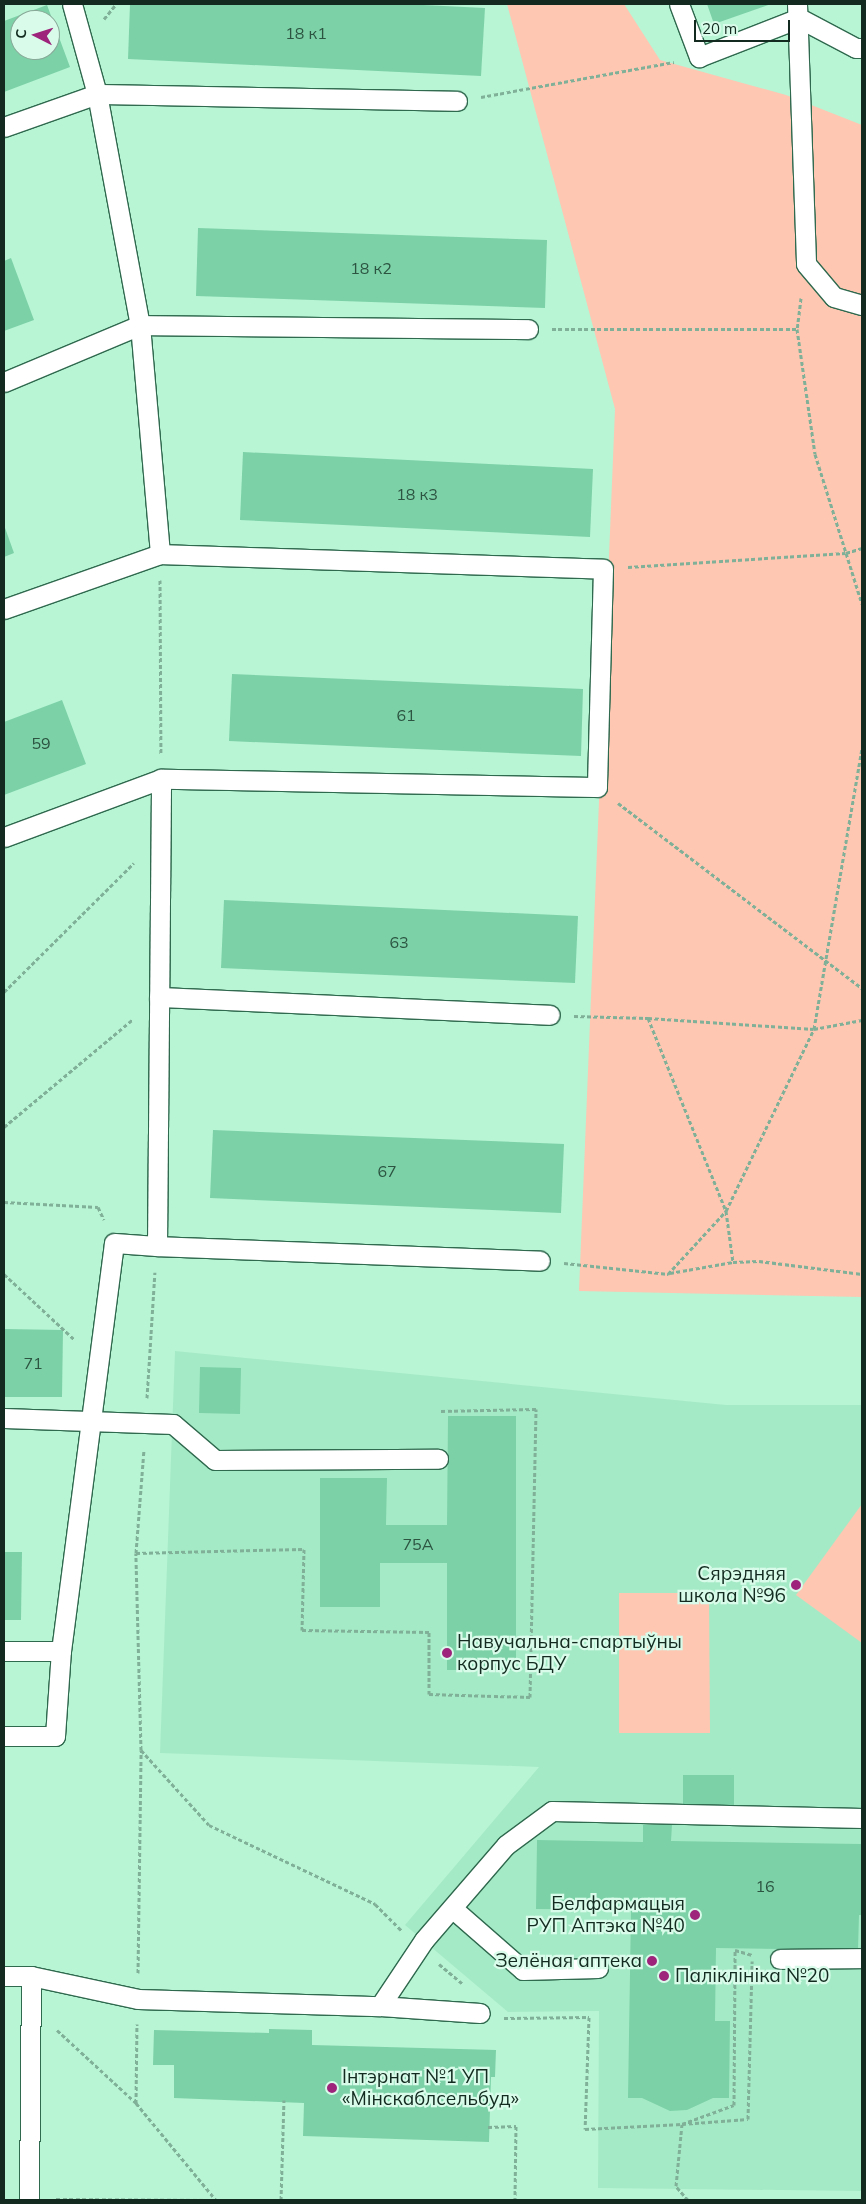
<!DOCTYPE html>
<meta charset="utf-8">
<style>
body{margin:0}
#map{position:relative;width:866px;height:2204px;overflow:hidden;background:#b8f5d5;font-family:Mulish,sans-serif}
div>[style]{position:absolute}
.built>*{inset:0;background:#a5eac6}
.green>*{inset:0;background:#fdc7b2}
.building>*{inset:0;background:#7cd1a7}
.path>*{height:3px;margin-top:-1.5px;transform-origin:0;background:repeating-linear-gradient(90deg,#80b097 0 4px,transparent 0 6.5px)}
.roads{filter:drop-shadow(1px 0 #2f694e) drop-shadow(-1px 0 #2f694e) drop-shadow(0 1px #2f694e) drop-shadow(0 -1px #2f694e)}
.lane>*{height:19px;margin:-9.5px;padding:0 9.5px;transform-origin:9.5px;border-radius:9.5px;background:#fff}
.dots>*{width:14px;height:14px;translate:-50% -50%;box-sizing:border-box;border:2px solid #d8fce9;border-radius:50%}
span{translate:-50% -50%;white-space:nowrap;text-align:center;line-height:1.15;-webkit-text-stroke:4.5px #d8fce9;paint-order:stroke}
.number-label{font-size:16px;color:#2c5441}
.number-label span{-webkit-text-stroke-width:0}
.poi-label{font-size:19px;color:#122a1f}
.right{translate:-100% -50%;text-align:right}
.left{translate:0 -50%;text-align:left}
.frame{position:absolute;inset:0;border:5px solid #122a1f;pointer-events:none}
.north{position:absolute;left:10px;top:10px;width:50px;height:50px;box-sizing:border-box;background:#d8fce9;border:1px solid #89a898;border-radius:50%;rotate:275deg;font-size:14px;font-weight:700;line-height:20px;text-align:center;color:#122a1f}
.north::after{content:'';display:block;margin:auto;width:18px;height:22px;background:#9d237b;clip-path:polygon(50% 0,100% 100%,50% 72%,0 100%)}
.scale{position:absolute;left:694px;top:20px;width:96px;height:22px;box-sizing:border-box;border:2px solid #122a1f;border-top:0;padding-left:6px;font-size:15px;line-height:18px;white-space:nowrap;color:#122a1f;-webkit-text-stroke:4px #d8fce9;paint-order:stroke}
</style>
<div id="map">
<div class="built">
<div style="clip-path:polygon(175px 1351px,726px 1405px,862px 1405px,862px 2191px,598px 2188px,599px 2011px,508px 2012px,405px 1925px,539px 1767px,160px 1753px)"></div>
</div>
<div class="green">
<div style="clip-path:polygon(507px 4px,624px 4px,660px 60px,786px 95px,862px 125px,862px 1297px,579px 1291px,615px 409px)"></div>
<div style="clip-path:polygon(862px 1504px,862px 1643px,796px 1595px)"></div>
<div style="clip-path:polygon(619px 1593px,709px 1593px,710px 1733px,619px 1733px)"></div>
</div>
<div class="building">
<div style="clip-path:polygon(130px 4px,403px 4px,485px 8px,481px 76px,128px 59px)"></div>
<div style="clip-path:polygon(707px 4px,771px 4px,714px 24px)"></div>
<div style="clip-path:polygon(evenodd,47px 5px,70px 67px,4px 92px,4px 21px,47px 5px,20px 20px,50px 20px,50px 50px,20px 50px,20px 20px)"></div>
<div style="clip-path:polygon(198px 228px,547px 240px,545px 308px,196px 296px)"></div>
<div style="clip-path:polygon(11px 258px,34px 320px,4px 331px,4px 261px)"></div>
<div style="clip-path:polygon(243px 452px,593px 469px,590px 537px,240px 520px)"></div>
<div style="clip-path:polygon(4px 525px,14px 553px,4px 557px)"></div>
<div style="clip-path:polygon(232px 674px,583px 689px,581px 756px,229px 741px)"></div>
<div style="clip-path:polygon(62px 700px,86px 764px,4px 795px,4px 722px)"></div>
<div style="clip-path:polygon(224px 900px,578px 916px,575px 983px,221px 968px)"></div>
<div style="clip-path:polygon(213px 1130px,564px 1144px,561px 1213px,210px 1198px)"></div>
<div style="clip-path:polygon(4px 1329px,63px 1330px,62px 1397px,4px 1397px)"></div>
<div style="clip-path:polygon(200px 1367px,241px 1368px,240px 1414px,199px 1413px)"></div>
<div style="clip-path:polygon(448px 1416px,516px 1416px,516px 1670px,447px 1670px,447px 1563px,380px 1563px,380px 1607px,320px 1607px,320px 1478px,387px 1478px,386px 1525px,447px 1525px)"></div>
<div style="clip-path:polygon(4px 1552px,22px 1552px,21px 1620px,4px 1620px)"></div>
<div style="clip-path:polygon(683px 1775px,734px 1775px,734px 1806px,683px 1806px)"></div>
<div style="clip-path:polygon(643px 1825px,672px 1825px,671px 1841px,862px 1844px,862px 1915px,859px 1915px,858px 1950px,716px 1948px,715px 2021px,730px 2021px,729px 2098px,713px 2098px,687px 2110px,670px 2111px,642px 2098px,628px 2098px,631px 1910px,536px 1909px,537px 1840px,643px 1842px)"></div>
<div style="clip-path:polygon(269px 2029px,312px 2030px,312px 2045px,496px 2050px,495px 2077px,491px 2077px,489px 2142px,303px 2136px,304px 2103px,174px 2098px,174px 2065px,153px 2065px,154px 2030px,269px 2033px)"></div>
</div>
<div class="path">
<div style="left:104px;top:19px;width:19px;rotate:-51deg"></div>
<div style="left:481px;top:97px;width:196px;rotate:-10.3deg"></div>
<div style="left:801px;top:298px;width:31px;rotate:97deg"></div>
<div style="left:797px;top:329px;width:126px;rotate:81.8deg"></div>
<div style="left:815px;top:454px;width:157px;rotate:72.6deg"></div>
<div style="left:552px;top:329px;width:245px"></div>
<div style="left:628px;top:567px;width:218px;rotate:-3.7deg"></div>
<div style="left:846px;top:553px;width:17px;rotate:-17deg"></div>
<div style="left:160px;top:580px;width:174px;rotate:89.7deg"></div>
<div style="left:618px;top:803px;width:306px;rotate:37.2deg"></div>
<div style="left:4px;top:992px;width:183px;rotate:-44.8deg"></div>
<div style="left:574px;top:1016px;width:74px;rotate:1.5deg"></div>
<div style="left:648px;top:1018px;width:208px;rotate:68deg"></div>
<div style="left:726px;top:1211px;width:51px;rotate:82.2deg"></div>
<div style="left:648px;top:1018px;width:166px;rotate:3.8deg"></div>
<div style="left:814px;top:1029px;width:49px;rotate:-10.6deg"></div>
<div style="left:4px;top:1127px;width:167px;rotate:-39.9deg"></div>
<div style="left:4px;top:1202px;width:94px;rotate:3deg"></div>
<div style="left:98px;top:1207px;width:14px;rotate:65deg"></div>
<div style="left:564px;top:1263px;width:105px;rotate:6deg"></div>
<div style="left:668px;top:1274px;width:86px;rotate:-47.4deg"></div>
<div style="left:726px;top:1211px;width:202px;rotate:-64.2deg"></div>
<div style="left:814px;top:1029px;width:285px;rotate:-80.3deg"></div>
<div style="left:670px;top:1273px;width:64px;rotate:-9.9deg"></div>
<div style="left:733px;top:1262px;width:26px;rotate:-2deg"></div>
<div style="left:759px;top:1261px;width:104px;rotate:7.2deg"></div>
<div style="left:4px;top:1274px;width:97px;rotate:42.9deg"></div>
<div style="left:147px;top:1398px;width:126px;rotate:-86.4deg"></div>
<div style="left:136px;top:1553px;width:168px;rotate:-1.4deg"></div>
<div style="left:304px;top:1549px;width:81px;rotate:91.4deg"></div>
<div style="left:302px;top:1630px;width:127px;rotate:0.9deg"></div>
<div style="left:429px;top:1632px;width:62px;rotate:90deg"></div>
<div style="left:429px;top:1694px;width:101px;rotate:1.7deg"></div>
<div style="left:530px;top:1697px;width:288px;rotate:-88.8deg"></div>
<div style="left:536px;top:1409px;width:96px;rotate:178.8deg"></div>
<div style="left:141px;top:1750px;width:101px;rotate:47.8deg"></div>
<div style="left:209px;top:1825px;width:184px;rotate:25.4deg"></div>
<div style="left:375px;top:1904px;width:37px;rotate:45deg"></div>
<div style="left:439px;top:1964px;width:31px;rotate:40deg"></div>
<div style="left:138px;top:1973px;width:223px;rotate:-89.2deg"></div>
<div style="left:141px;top:1750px;width:197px;rotate:-91.5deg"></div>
<div style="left:136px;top:1553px;width:103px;rotate:-85.6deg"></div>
<div style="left:504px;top:2018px;width:85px;rotate:-0.7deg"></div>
<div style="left:589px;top:2017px;width:112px;rotate:92deg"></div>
<div style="left:585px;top:2129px;width:97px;rotate:-3deg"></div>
<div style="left:682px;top:2124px;width:55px;rotate:-20.1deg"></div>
<div style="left:734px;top:2105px;width:155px;rotate:-89.6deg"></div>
<div style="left:735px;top:1950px;width:18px;rotate:16deg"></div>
<div style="left:57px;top:2030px;width:108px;rotate:42.7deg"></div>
<div style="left:136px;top:2103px;width:79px;rotate:-89.3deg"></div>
<div style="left:136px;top:2103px;width:126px;rotate:50.5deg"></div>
<div style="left:488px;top:2127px;width:28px;rotate:-2deg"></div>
<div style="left:516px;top:2126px;width:74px;rotate:90.8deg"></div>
<div style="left:56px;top:2199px;width:154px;rotate:0.4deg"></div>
<div style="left:281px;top:2200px;width:100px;rotate:-88.3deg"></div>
<div style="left:688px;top:2200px;width:18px;rotate:-131deg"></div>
<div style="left:676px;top:2186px;width:62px;rotate:-84.5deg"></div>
<div style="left:682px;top:2124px;width:66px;rotate:-4.3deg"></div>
<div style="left:748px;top:2119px;width:158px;rotate:-88.5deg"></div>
<div style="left:855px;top:2200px;width:7px"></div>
</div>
<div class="roads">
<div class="lane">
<div style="left:72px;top:4px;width:93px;rotate:74.5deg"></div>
<div style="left:97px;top:94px;width:235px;rotate:79.5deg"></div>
<div style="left:140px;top:325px;width:230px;rotate:85deg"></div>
<div style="left:679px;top:4px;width:57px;rotate:69.3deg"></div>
<div style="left:699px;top:57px;width:107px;rotate:-21.3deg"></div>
<div style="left:799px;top:18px;width:64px;rotate:27.8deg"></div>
<div style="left:856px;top:48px;width:6px"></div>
<div style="left:797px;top:4px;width:260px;rotate:88deg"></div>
<div style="left:806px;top:264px;width:43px;rotate:49.7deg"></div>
<div style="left:834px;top:297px;width:29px;rotate:16deg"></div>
<div style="left:4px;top:127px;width:99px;rotate:-19.5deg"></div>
<div style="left:97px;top:94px;width:360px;rotate:1.1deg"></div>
<div style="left:4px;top:382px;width:147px;rotate:-22.7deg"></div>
<div style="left:140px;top:325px;width:388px;rotate:0.6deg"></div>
<div style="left:4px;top:609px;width:165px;rotate:-19.4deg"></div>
<div style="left:160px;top:554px;width:443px;rotate:1.9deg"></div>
<div style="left:603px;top:569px;width:218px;rotate:91.6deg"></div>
<div style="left:597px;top:787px;width:436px;rotate:-178.9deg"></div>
<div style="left:161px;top:779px;width:167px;rotate:159.7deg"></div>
<div style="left:159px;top:997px;width:391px;rotate:2.6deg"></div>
<div style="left:157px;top:1246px;width:383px;rotate:2.2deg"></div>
<div style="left:4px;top:1418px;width:169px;rotate:2deg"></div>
<div style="left:173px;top:1424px;width:55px;rotate:40.6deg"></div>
<div style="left:215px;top:1460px;width:223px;rotate:-0.3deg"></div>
<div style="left:4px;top:1651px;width:57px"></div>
<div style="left:61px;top:1651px;width:411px;rotate:-82.6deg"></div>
<div style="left:114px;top:1243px;width:43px;rotate:4deg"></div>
<div style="left:157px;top:1246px;width:467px;rotate:-89.5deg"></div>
<div style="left:4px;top:1736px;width:51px"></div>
<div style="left:55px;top:1736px;width:85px;rotate:-86deg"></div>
<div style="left:452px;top:1908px;width:94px;rotate:41.1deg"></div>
<div style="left:523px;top:1970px;width:75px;rotate:-1.5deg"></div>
<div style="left:780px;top:1959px;width:82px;rotate:-0.7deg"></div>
<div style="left:4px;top:1976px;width:27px"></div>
<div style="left:31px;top:1976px;width:109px;rotate:12.1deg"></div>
<div style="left:138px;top:1999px;width:242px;rotate:1.7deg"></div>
<div style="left:380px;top:2006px;width:79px;rotate:-56.3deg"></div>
<div style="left:424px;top:1940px;width:125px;rotate:-49.2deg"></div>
<div style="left:506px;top:1845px;width:57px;rotate:-36.5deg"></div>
<div style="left:552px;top:1811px;width:310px;rotate:1.3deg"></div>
<div style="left:380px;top:2006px;width:100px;rotate:4deg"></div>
<div style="left:29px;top:2200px;width:224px;rotate:-89.5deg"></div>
</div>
</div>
<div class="dots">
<div style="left:796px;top:1585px;background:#9d237b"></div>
<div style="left:447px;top:1653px;background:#9d237b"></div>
<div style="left:695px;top:1915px;background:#9d237b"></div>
<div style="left:652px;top:1961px;background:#9d237b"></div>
<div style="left:664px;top:1976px;background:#9d237b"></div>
<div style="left:332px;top:2088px;background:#9d237b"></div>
</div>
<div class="number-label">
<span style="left:306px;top:33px">18 к1</span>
<span style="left:371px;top:268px">18 к2</span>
<span style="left:417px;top:494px">18 к3</span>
<span style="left:406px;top:715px">61</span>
<span style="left:41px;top:743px">59</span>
<span style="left:399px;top:942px">63</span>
<span style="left:387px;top:1171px">67</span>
<span style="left:33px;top:1363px">71</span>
<span style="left:418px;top:1544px">75А</span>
<span style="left:765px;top:1886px">16</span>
</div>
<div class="poi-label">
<span class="right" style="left:786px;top:1585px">Сярэдняя<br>школа №96</span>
<span class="left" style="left:457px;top:1653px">Навучальна-спартыўны<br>корпус БДУ</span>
<span class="right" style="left:685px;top:1915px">Белфармацыя<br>РУП Аптэка №40</span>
<span class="right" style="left:642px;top:1961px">Зелёная аптека</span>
<span class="left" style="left:675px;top:1976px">Паліклініка №20</span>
<span class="left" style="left:342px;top:2088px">Інтэрнат №1 УП<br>«Мінскаблсельбуд»</span>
</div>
<div class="frame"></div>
<div class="north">С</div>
<div class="scale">20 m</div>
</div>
